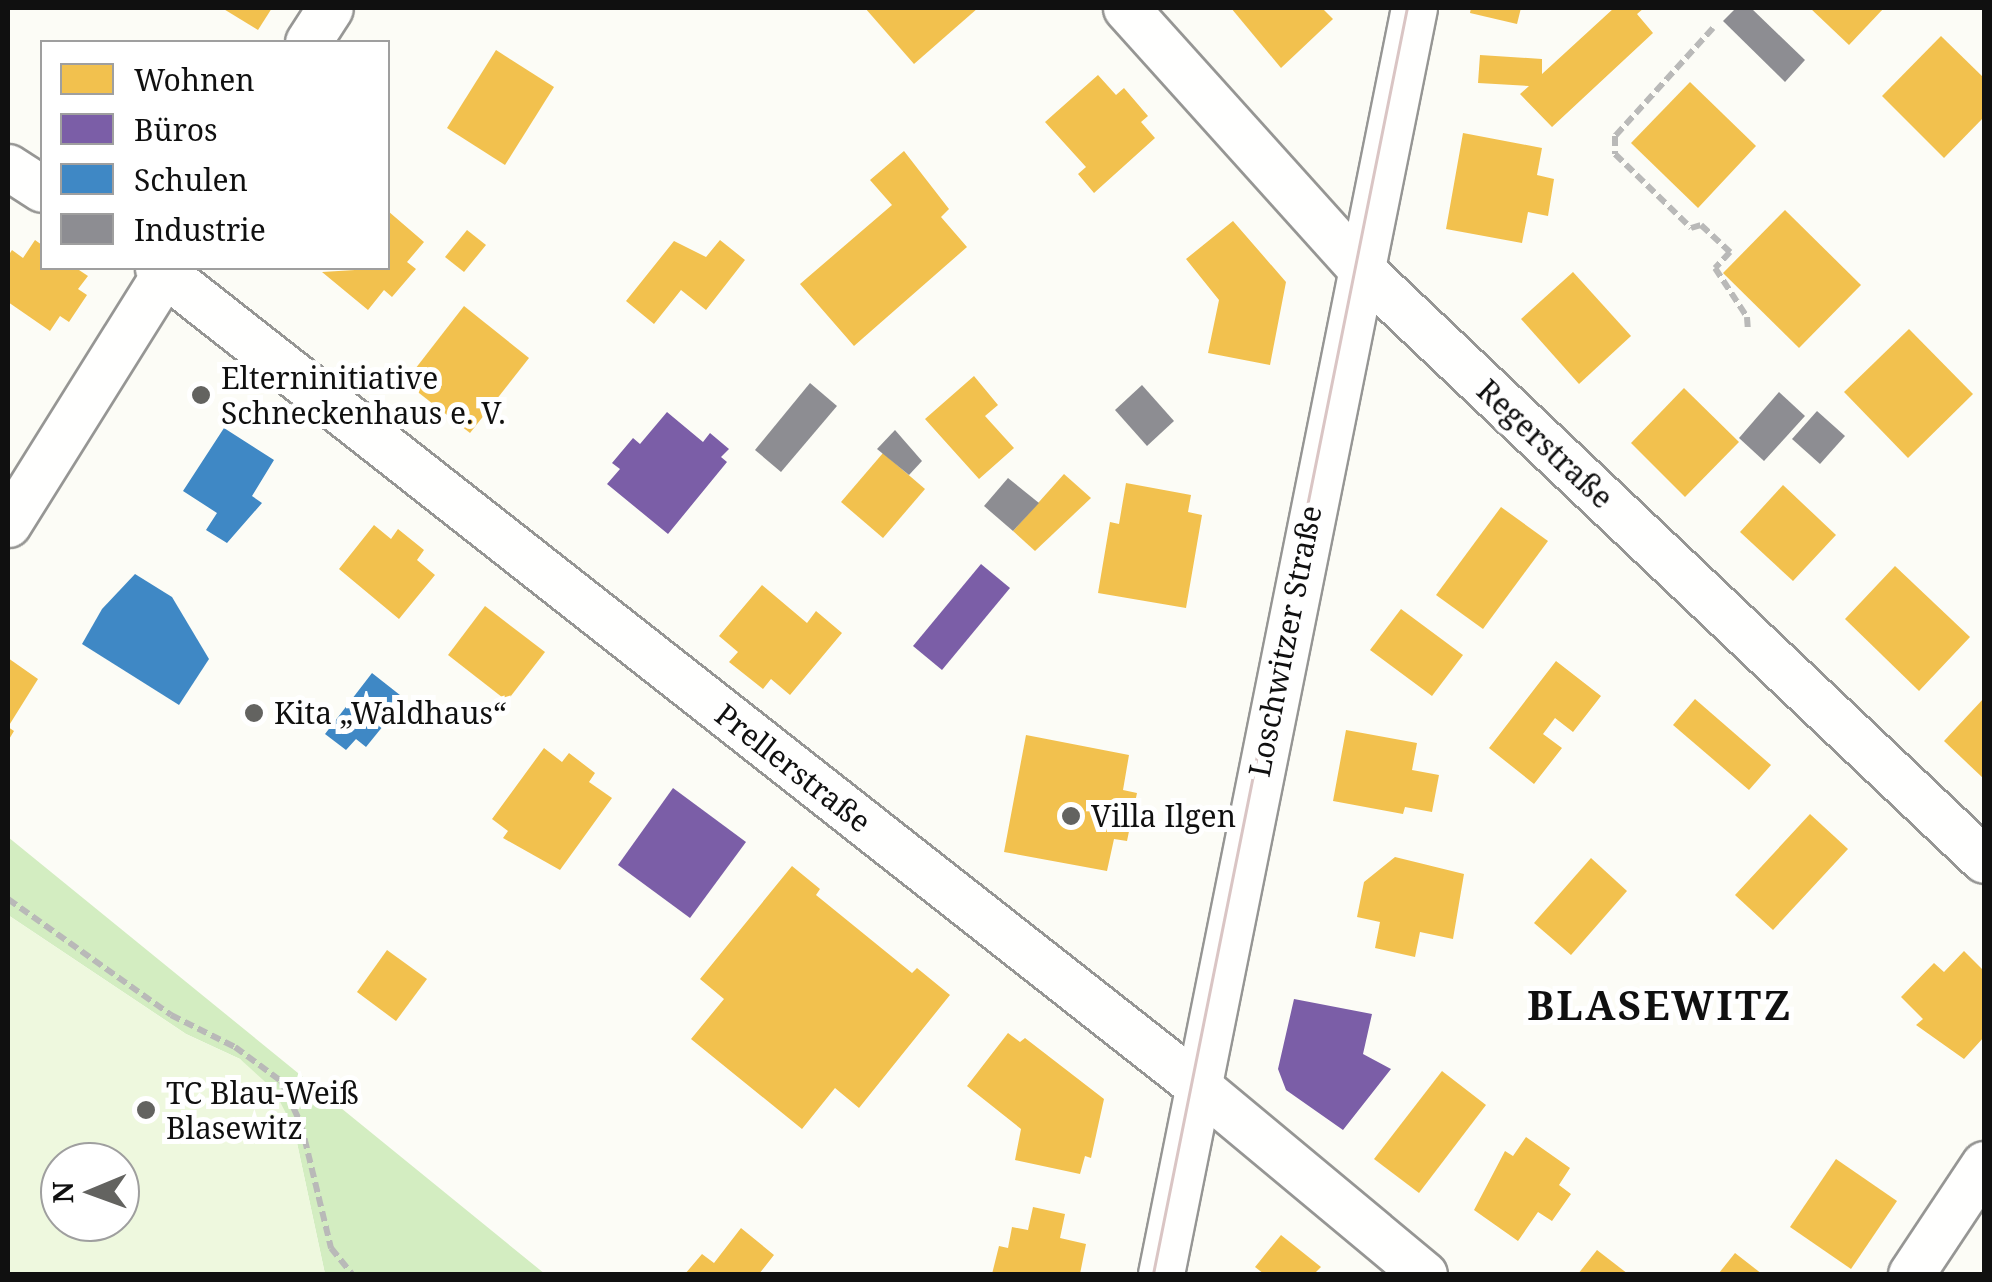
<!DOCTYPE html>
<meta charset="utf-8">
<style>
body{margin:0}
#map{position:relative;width:1992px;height:1282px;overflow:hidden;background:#fcfcf6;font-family:"Noto Serif",serif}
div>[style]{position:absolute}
.forest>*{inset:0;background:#d3edc1}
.pitch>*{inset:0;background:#eef8de}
.homes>*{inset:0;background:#f2c14e}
.offices>*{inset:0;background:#7b5ea7}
.schools>*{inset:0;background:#3f88c5}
.industry>*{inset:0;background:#8d8d92}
.path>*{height:6px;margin-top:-3px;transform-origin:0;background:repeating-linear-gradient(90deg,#b9b9b8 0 10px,transparent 0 15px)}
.roads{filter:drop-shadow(2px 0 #969694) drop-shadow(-2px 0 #969694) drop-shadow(0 2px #969694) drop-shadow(0 -2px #969694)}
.minor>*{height:45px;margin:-22.5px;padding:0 22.5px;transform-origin:22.5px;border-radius:22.5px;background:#fffffe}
.tram>*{height:2.5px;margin:-1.25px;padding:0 1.25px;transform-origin:1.25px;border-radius:1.25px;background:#dac5c4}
.dots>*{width:28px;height:28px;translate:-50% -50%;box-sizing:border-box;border:5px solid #fff;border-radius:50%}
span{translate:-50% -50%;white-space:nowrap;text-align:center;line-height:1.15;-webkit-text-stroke:10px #fff;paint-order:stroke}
.poi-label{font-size:30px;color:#101010}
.left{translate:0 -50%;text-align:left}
.street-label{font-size:30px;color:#101010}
.district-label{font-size:40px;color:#101010;font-weight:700;letter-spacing:2.5px}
.frame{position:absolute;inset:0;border:10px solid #101010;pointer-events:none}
.legend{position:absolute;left:40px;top:40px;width:350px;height:230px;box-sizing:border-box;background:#fff;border:2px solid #9f9f9f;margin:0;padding:12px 18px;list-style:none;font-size:30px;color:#101010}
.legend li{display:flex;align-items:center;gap:20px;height:50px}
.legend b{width:50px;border:2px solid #9f9f9f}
.north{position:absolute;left:40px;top:1142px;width:100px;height:100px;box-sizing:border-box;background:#fff;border:2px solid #9f9f9f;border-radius:50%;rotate:269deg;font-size:28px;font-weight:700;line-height:40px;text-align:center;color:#101010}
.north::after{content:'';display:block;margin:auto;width:35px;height:45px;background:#636360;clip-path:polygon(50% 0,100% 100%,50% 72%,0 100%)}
</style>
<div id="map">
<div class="forest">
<div style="clip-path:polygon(8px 837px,545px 1274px,325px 1274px,294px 1129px,240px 1059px,186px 1034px,8px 915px)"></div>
</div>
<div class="pitch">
<div style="clip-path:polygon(evenodd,8px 915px,186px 1034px,240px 1059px,274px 1090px,294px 1129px,325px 1274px,8px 1274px,8px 915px,60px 1162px,120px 1162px,120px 1222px,60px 1222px,60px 1162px)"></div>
</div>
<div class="homes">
<div style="clip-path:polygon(222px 8px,272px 8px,258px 30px)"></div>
<div style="clip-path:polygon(865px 8px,978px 8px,914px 64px)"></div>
<div style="clip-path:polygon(1231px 8px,1322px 8px,1333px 19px,1281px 68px)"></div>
<div style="clip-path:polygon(1471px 8px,1521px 8px,1517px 24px,1470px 13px)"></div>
<div style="clip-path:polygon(1614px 8px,1644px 8px,1637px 14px,1653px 33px,1552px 127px,1520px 94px,1529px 86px,1478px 83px,1480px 55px,1542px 59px,1542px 74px)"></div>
<div style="clip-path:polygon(1810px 8px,1884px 8px,1849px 45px)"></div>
<div style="clip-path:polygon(1941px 36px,1984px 78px,1984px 117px,1944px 158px,1882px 96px)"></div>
<div style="clip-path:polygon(496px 50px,554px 87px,505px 165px,447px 128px)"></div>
<div style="clip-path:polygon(1098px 75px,1116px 95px,1124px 88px,1148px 116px,1141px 122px,1155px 138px,1094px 193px,1078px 174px,1086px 167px,1045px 122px)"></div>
<div style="clip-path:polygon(1690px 82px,1756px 146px,1698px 208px,1631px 143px)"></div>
<div style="clip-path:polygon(1463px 133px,1542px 148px,1537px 175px,1554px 179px,1548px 216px,1528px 212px,1522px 243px,1446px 229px)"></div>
<div style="clip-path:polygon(904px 151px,949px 209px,941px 217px,967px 247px,854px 346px,800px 284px,892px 205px,870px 180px)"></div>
<div style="clip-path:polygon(1785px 210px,1861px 285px,1799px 348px,1723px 273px)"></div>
<div style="clip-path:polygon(388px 211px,424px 242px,407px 262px,416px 269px,392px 297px,384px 290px,368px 310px,322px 272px,388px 268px)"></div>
<div style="clip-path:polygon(1233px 221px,1286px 282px,1270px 365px,1208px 353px,1219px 300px,1186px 259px)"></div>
<div style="clip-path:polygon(467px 230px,486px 245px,464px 272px,445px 257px)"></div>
<div style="clip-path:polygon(35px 240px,42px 245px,42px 268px,76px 268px,88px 276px,78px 289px,87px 295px,69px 322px,60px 316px,50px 331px,8px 302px,8px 256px,12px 250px,23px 258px)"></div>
<div style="clip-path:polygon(720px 240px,745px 260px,706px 310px,681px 290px,654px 324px,626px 301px,674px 241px,706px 257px)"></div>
<div style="clip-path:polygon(1573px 272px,1631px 336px,1579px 384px,1521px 319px)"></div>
<div style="clip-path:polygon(464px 306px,529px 358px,470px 433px,405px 382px)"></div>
<div style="clip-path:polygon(1909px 329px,1973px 394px,1908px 458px,1844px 392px)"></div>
<div style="clip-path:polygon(974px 376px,998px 405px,985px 416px,1014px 448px,979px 479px,925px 419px)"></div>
<div style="clip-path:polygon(1684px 388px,1739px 442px,1685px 497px,1631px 443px)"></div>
<div style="clip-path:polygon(883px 453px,925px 489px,883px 538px,841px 502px)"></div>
<div style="clip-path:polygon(1064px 474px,1091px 498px,1035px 551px,1013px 531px)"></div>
<div style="clip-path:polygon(1126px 483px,1191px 495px,1188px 512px,1202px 515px,1186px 608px,1098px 593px,1110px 522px,1119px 524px)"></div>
<div style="clip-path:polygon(1783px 485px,1836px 535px,1793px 581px,1740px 532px)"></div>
<div style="clip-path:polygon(1501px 507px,1548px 541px,1483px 629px,1436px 595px)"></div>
<div style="clip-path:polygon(374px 525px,391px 539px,398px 529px,424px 550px,417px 560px,435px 575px,399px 619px,339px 569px)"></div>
<div style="clip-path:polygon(1895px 566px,1970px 637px,1919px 691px,1845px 619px)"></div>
<div style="clip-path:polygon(762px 585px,807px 623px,816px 611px,842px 633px,790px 695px,771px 679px,763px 689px,729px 662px,738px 652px,719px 636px)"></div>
<div style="clip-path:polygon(485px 606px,545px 652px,507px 701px,448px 655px)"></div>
<div style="clip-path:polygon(1401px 609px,1463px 655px,1432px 696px,1370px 650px)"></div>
<div style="clip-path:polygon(8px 658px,38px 679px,8px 727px,14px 731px,8px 741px)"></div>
<div style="clip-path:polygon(1556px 661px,1601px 696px,1573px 732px,1555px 718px,1543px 734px,1562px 748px,1534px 784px,1489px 748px)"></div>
<div style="clip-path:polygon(1984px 698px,1984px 779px,1944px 741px)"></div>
<div style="clip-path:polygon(1695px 699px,1771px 765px,1749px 790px,1673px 725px)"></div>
<div style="clip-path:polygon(1346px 730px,1417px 743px,1412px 770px,1439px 775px,1432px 812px,1405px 807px,1403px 814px,1333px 801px)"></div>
<div style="clip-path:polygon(1026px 735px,1129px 755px,1123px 790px,1137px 793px,1127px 841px,1114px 839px,1107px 871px,1004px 852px)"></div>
<div style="clip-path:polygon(544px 748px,562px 762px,569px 753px,595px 773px,589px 782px,612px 798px,560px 870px,503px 838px,508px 831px,492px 819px)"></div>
<div style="clip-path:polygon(1810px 814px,1848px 849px,1773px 930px,1735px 895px)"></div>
<div style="clip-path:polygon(1395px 857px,1464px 874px,1453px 939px,1420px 932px,1415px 957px,1375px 948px,1380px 922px,1357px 917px,1364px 882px)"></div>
<div style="clip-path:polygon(1591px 858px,1627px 891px,1571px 955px,1534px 923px)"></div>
<div style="clip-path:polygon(792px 866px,820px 889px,816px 895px,912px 973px,917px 968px,950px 995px,859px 1108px,835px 1088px,802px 1129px,691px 1039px,724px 999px,700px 979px)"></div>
<div style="clip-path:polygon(387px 950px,427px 979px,396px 1021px,357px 992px)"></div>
<div style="clip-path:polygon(1964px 951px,1984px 971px,1984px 1037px,1964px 1059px,1916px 1025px,1923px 1019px,1901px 997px,1934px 963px,1944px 972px)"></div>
<div style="clip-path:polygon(1008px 1033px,1020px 1042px,1025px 1038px,1104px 1099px,1091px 1158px,1085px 1156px,1080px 1174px,1015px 1160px,1021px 1129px,967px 1086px)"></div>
<div style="clip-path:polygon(1442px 1071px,1486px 1105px,1419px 1193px,1374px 1159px)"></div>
<div style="clip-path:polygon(1526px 1137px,1570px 1168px,1559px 1185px,1571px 1194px,1552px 1221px,1538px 1212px,1518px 1241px,1474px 1210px,1505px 1151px,1513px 1156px)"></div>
<div style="clip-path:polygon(1836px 1159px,1897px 1201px,1851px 1269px,1790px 1227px)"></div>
<div style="clip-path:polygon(1033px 1207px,1065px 1214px,1060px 1238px,1086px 1244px,1080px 1274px,992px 1274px,999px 1246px,1008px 1248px,1012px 1227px,1028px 1230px)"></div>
<div style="clip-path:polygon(741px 1228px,774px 1255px,759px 1274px,685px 1274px,702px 1254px,714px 1263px)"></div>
<div style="clip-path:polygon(1281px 1235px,1321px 1267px,1314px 1274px,1264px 1274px,1255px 1267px)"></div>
<div style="clip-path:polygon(1597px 1250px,1628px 1274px,1578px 1274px)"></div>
<div style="clip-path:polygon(1735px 1253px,1762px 1274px,1719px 1273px)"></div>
</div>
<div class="offices">
<div style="clip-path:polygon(667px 412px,703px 442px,710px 433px,729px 449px,721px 457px,727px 462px,668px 534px,607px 484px,620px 469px,612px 463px,633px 438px,640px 444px)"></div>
<div style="clip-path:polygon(981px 564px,1010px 588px,942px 670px,913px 646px)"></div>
<div style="clip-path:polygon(673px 788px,746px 842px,690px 918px,618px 865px)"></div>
<div style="clip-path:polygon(1294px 999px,1372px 1014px,1363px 1054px,1391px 1069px,1343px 1130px,1286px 1090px,1278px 1069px)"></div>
</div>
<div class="schools">
<div style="clip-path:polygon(224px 428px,274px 460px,252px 496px,262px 503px,227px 543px,206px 530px,217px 513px,183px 491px)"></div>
<div style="clip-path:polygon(135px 574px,172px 597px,209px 659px,179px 705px,82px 644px,102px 609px)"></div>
<div style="clip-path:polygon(372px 673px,405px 699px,366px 747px,356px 739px,346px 750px,325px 734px)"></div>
</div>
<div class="industry">
<div style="clip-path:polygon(1736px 8px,1751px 8px,1805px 60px,1785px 82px,1723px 21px)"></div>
<div style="clip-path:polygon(810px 383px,837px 406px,781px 472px,755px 450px)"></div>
<div style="clip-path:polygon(1142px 385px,1174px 421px,1147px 446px,1115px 410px)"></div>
<div style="clip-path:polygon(1779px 392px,1805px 416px,1764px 461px,1739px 438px)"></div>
<div style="clip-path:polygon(1817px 411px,1845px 436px,1820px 464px,1792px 439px)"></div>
<div style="clip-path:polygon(895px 430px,922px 461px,909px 475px,877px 449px)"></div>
<div style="clip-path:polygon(1008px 478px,1039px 503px,1013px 531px,984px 506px)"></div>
</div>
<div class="path">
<div style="left:1713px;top:28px;width:146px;rotate:132.2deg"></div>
<div style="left:1615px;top:136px;width:18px;rotate:90deg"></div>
<div style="left:1615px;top:154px;width:106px;rotate:44.2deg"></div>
<div style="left:1691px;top:228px;width:10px;rotate:-17deg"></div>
<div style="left:1701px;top:225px;width:40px;rotate:43deg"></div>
<div style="left:1730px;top:252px;width:22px;rotate:133deg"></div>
<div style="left:1715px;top:268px;width:59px;rotate:56.9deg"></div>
<div style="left:1747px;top:317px;width:13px;rotate:86deg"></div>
<div style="left:8px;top:899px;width:200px;rotate:35.4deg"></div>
<div style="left:171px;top:1015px;width:72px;rotate:26.6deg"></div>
<div style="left:235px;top:1047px;width:57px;rotate:36.5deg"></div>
<div style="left:281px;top:1081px;width:47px;rotate:65.1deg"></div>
<div style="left:301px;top:1124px;width:128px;rotate:76.4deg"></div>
<div style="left:331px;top:1248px;width:33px;rotate:51deg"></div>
</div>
<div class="roads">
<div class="minor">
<div style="left:1126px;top:8px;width:355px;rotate:48deg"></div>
<div style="left:1364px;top:272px;width:854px;rotate:43.48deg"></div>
<div style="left:308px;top:42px;width:40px;rotate:-57.1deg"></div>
<div style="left:8px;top:167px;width:40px;rotate:32.9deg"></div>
<div style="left:158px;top:268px;width:1315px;rotate:38.18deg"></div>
<div style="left:1192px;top:1081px;width:302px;rotate:39.8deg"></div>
<div style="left:8px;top:524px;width:302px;rotate:-58deg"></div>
<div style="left:1161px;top:1274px;width:1291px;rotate:-78.7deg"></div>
<div style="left:1911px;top:1274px;width:132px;rotate:-56.4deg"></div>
</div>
</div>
<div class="tram">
<div style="left:1153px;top:1274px;width:1291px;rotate:-78.66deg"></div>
</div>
<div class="dots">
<div style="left:201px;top:395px;background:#636360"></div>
<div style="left:254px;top:713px;background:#636360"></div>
<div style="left:1071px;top:816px;background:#636360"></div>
<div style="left:146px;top:1110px;background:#636360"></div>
</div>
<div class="poi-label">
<span class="left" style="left:221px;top:395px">Elterninitiative<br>Schneckenhaus e. V.</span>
<span class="left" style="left:274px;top:713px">Kita „Waldhaus“</span>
<span class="left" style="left:1091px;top:816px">Villa Ilgen</span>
<span class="left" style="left:166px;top:1110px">TC Blau-Weiß<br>Blasewitz</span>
</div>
<div class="street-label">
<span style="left:1545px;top:444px;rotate:43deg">Regerstraße</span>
<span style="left:1285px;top:641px;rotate:-79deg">Loschwitzer Straße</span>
<span style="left:793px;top:768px;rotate:38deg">Prellerstraße</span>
</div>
<div class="district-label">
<span style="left:1660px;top:1005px">BLASEWITZ</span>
</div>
<div class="frame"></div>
<ul class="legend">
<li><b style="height:28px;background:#f2c14e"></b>Wohnen</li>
<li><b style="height:28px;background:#7b5ea7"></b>Büros</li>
<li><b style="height:28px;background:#3f88c5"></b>Schulen</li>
<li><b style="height:28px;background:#8d8d92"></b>Industrie</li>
</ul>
<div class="north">N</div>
</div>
